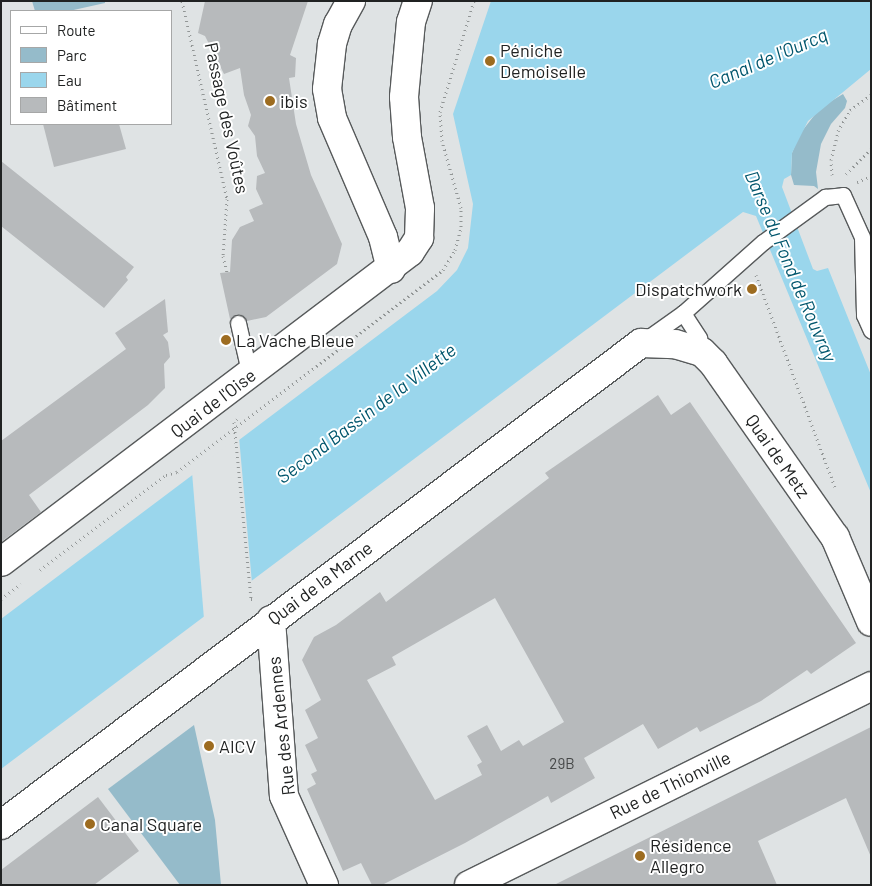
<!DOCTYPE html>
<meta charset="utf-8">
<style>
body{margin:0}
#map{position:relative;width:872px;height:886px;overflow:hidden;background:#dfe3e4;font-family:Barlow,sans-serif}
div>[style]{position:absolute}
.green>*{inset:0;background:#95bbca}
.water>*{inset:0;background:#9ad6ec}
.pier>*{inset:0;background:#dfe3e4}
.building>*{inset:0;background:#b7babc}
.path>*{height:3px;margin-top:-1.5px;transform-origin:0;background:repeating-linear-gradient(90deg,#929696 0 1px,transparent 0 5px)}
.roads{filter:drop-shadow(1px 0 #575a5b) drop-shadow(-1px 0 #575a5b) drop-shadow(0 1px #575a5b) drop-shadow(0 -1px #575a5b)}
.service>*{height:15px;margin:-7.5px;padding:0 7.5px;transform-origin:7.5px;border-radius:7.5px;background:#fff}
.minor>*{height:28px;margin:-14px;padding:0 14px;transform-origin:14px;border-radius:14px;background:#fff}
.path-bridge>*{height:3px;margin-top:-1.5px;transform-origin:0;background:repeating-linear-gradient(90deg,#929696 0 1px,transparent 0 5px)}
.dots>*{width:14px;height:14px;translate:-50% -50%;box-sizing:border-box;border:2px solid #fff;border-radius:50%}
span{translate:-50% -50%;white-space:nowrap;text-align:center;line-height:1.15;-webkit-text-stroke:4px #fff;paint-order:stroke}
.number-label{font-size:15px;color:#464848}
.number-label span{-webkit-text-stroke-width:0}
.poi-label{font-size:18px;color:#202222}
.left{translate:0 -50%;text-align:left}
.right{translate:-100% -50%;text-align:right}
.street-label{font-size:18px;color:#202222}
.water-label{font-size:19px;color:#01566d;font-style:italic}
.frame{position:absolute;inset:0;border:2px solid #202222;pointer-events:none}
.legend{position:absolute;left:10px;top:10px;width:162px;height:115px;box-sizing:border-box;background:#fff;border:1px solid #a6a7a7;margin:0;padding:6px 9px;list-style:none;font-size:15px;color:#202222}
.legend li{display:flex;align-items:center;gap:10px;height:25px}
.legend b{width:25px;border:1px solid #a6a7a7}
</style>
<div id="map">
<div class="green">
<div style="clip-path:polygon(32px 1px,105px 1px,105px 3px,69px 11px,35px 11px)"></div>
<div style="clip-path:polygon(843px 94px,847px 101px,845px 108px,831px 124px,821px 144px,816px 172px,818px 189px,814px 186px,794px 185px,791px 175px,792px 153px,799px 135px,820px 108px)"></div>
<div style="clip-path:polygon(194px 725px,215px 820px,221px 885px,180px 885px,108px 789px)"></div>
</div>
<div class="water">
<div style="clip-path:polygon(491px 1px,871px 1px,871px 69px,808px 121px,792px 153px,791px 175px,784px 179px,782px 187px,813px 269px,817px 271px,828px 268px,871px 375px,871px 493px,756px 216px,743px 212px,1px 769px,1px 619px,437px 291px,457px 270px,468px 248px,473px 204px,453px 114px)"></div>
</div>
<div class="pier">
<div style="clip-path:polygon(239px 437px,252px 583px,204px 619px,192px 472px)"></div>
</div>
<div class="building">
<div style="clip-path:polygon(205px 1px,308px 1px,290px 55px,296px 58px,295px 77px,289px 78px,296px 124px,311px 175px,342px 244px,337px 264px,266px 317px,247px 321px,240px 314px,230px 319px,220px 273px,230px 272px,232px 240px,240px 227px,254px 221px,249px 210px,263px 204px,256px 189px,257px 176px,265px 173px,257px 156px,255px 136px,248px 126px,251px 115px,244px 95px,240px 68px,224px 74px,205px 36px,198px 33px)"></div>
<div style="clip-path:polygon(43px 124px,119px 124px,126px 149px,54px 167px)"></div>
<div style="clip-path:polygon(1px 161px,134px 267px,126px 277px,128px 280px,104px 308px,1px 226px)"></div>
<div style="clip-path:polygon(165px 299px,168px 332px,163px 335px,168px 342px,170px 357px,164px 364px,165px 388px,148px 405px,29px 495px,41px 512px,1px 542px,1px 441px,126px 349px,115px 333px)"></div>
<div style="clip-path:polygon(evenodd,658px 395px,671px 415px,690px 402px,856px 643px,811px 674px,807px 670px,761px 701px,700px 732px,697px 727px,658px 749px,643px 724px,584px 758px,595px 778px,551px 803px,548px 796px,465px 843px,382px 885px,372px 885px,361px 863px,343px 871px,307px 789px,316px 784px,311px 774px,317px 771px,305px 745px,318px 738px,305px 710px,321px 700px,302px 660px,314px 637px,336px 625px,380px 592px,386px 602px,549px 478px,545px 473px,658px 395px,495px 598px,564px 722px,523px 746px,519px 740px,501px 751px,487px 725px,467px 736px,482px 762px,477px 765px,482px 775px,435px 800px,367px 680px,396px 665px,392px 657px,495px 598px)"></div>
<div style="clip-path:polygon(871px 727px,871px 857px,846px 798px,758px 841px,777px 885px,554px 885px)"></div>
<div style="clip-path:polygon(98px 797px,139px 851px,94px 885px,1px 885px,1px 870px)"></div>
</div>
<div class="path">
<div style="left:182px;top:1px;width:203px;rotate:77.2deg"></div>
<div style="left:227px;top:199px;width:57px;rotate:94deg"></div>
<div style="left:223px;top:256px;width:16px;rotate:76deg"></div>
<div style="left:846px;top:174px;width:35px;rotate:-45deg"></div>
<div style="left:832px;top:175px;width:15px;rotate:-94deg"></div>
<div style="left:831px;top:160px;width:30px;rotate:-76deg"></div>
<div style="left:838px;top:131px;width:24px;rotate:-60deg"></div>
<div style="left:850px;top:110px;width:26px;rotate:-36deg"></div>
<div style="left:857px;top:182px;width:15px;rotate:-23deg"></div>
<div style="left:756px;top:275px;width:226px;rotate:69.6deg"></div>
<div style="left:40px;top:570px;width:158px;rotate:-37deg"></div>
<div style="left:166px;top:475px;width:11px;rotate:-15deg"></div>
<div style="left:177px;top:472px;width:334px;rotate:-37.2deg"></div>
<div style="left:443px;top:270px;width:23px;rotate:-59deg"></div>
<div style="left:455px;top:250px;width:24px;rotate:-75deg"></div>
<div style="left:461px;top:227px;width:19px;rotate:-90deg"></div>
<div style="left:461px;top:208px;width:70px;rotate:-105.8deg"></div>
<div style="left:442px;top:141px;width:29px;rotate:-94deg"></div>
<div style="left:440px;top:112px;width:116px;rotate:-73deg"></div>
<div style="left:1px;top:599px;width:25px;rotate:-37deg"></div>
</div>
<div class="roads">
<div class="service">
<div style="left:683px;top:313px;width:30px;rotate:57deg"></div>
<div style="left:699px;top:338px;width:14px;rotate:78deg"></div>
<div style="left:238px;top:323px;width:54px;rotate:77.2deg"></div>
<div style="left:642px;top:342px;width:50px;rotate:-35.3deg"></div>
<div style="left:683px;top:313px;width:107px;rotate:-41.6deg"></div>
<div style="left:763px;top:242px;width:77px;rotate:-36deg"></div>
<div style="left:825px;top:197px;width:18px;rotate:-6deg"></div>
<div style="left:843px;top:195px;width:46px;rotate:65.7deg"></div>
<div style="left:862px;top:237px;width:78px;rotate:88.5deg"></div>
<div style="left:864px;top:315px;width:17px;rotate:66deg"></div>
</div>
<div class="minor">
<div style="left:351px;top:1px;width:26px;rotate:119deg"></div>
<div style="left:338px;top:24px;width:21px;rotate:107deg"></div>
<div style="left:332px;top:44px;width:45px;rotate:96.3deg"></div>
<div style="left:327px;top:89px;width:29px;rotate:80deg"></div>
<div style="left:332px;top:118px;width:129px;rotate:66.8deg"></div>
<div style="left:383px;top:237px;width:33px;rotate:76deg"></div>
<div style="left:1px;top:562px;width:513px;rotate:-37.16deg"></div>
<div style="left:410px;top:252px;width:17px;rotate:-57deg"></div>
<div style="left:419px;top:238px;width:30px;rotate:-88deg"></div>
<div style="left:420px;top:208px;width:72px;rotate:-100.4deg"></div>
<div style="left:407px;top:137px;width:40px;rotate:-94.3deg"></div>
<div style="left:404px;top:97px;width:75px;rotate:-84.7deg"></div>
<div style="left:411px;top:22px;width:22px;rotate:-72deg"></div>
<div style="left:271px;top:620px;width:176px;rotate:85.8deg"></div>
<div style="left:284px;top:796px;width:98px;rotate:65.8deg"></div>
<div style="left:1px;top:825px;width:801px;rotate:-36.98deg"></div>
<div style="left:641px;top:343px;width:34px;rotate:2deg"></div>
<div style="left:675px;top:344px;width:28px;rotate:17deg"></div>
<div style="left:702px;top:352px;width:16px;rotate:45deg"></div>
<div style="left:713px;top:363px;width:213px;rotate:55deg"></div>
<div style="left:835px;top:537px;width:92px;rotate:67deg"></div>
<div style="left:469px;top:885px;width:449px;rotate:-26.3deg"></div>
</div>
</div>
<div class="path-bridge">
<div style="left:237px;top:419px;width:4px;rotate:135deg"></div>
<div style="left:234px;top:422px;width:178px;rotate:84.5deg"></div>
<div style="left:251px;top:599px;width:3px"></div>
</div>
<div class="dots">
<div style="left:490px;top:61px;background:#9d6c20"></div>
<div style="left:270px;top:101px;background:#9d6c20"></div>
<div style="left:752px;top:289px;background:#9d6c20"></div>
<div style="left:226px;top:340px;background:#9d6c20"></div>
<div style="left:209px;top:746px;background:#9d6c20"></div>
<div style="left:90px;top:824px;background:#9d6c20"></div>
<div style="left:640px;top:856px;background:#9d6c20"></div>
</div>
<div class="number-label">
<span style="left:562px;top:764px">29B</span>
</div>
<div class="poi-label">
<span class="left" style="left:500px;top:61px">Péniche<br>Demoiselle</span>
<span class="left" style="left:280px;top:101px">ibis</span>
<span class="right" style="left:742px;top:289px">Dispatchwork</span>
<span class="left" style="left:236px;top:340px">La Vache Bleue</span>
<span class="left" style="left:219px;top:746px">AICV</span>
<span class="left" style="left:100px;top:824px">Canal Square</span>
<span class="left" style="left:650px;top:856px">Résidence<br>Allegro</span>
</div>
<div class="street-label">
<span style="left:227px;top:118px;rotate:78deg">Passage des Voûtes</span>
<span style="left:213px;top:403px;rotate:-37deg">Quai de l'Oise</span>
<span style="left:778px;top:456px;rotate:55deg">Quai de Metz</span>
<span style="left:320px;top:583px;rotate:-37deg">Quai de la Marne</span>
<span style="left:281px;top:726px;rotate:-96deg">Rue des Ardennes</span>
<span style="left:670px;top:785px;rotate:-26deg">Rue de Thionville</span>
</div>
<div class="water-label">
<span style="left:768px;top:58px;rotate:-23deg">Canal de l'Ourcq</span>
<span style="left:791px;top:266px;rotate:67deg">Darse du Fond de Rouvray</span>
<span style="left:366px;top:413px;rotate:-37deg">Second Bassin de la Villette</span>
</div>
<div class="frame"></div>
<ul class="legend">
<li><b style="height:6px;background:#fff"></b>Route</li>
<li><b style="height:14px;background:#95bbca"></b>Parc</li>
<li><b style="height:14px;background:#9ad6ec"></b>Eau</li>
<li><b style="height:14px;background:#b7babc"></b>Bâtiment</li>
</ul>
</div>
